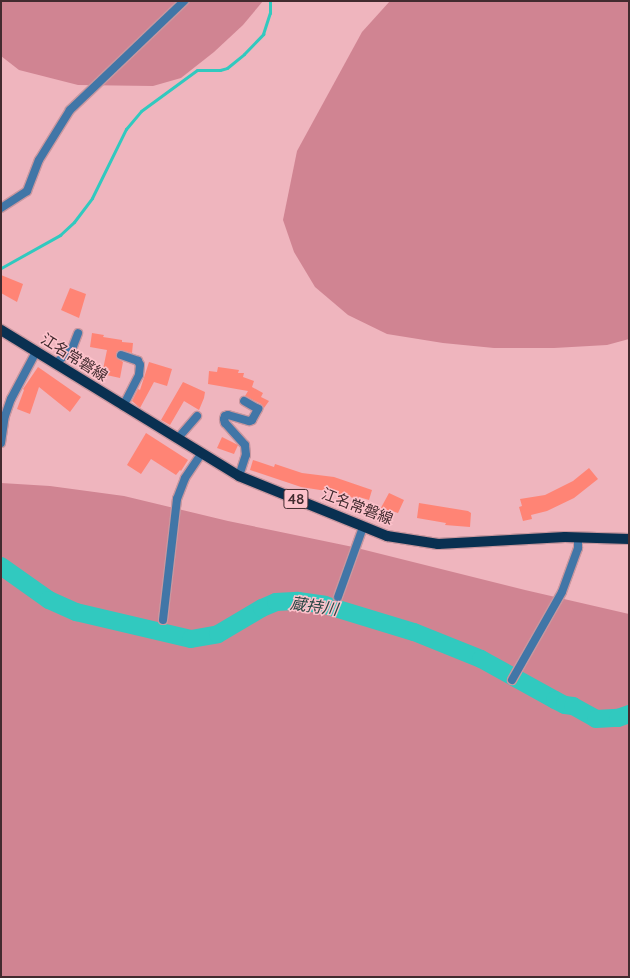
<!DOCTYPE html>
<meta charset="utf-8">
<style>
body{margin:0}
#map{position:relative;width:630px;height:978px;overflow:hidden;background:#efb5be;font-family:Cabin,"Noto Sans JP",sans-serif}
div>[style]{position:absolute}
.green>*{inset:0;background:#d08492}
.stream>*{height:3px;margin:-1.5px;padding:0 1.5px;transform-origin:1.5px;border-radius:1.5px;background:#31c9bf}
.river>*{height:18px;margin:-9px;padding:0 9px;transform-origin:9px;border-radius:9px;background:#31c9bf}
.building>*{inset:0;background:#ff8475}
.roads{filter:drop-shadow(1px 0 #c9979f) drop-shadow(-1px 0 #c9979f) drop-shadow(0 1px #c9979f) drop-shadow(0 -1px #c9979f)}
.street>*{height:8px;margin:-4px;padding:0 4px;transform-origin:4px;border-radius:4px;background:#4176a7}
.primary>*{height:10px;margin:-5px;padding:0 5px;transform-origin:5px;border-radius:5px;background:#093051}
span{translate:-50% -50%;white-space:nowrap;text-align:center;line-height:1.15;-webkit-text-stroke:3px #fdc2cb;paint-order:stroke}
.shield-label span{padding:1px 3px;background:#fdc2cb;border:1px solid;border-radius:3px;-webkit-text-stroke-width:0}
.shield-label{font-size:14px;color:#422b2f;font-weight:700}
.street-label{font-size:15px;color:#422b2f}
.water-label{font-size:16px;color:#284644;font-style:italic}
.frame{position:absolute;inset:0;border:2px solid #422b2f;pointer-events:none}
</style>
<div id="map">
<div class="green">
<div style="clip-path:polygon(1px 1px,263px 1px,243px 25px,214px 52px,181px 78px,153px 86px,78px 85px,19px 70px,1px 56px)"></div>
<div style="clip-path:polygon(390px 1px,629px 1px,629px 339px,607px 345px,554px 348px,494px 348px,443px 343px,387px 334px,348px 315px,315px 287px,294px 252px,283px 220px,297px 151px,362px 32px)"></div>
<div style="clip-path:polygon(1px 483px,50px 486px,124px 496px,228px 521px,353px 547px,525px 590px,629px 614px,629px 977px,1px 977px)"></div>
</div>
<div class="stream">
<div style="left:1px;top:268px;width:68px;rotate:-29.2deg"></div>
<div style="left:60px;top:235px;width:19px;rotate:-43deg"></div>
<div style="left:74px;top:222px;width:30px;rotate:-53deg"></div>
<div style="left:92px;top:198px;width:77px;rotate:-63.8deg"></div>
<div style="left:126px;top:129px;width:23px;rotate:-50deg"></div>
<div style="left:141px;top:111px;width:69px;rotate:-36.2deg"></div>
<div style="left:197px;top:70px;width:23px"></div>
<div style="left:220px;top:70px;width:7px;rotate:-16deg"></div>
<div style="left:227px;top:68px;width:22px;rotate:-39deg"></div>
<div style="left:244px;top:54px;width:28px;rotate:-46deg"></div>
<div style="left:263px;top:34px;width:22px;rotate:-72deg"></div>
<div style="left:270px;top:13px;width:12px;rotate:-90deg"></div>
</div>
<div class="river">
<div style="left:1px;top:566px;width:59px;rotate:35.3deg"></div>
<div style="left:49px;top:600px;width:30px;rotate:24deg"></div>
<div style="left:76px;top:612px;width:118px;rotate:13.2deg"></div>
<div style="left:191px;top:639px;width:27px;rotate:-10deg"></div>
<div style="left:218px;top:634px;width:51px;rotate:-30.6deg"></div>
<div style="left:262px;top:608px;width:15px;rotate:-23deg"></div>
<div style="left:276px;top:602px;width:22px;rotate:-3deg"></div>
<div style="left:298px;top:601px;width:27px;rotate:8deg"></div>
<div style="left:325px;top:605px;width:93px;rotate:16.9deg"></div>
<div style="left:414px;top:632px;width:72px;rotate:21.9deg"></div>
<div style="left:481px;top:659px;width:85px;rotate:29deg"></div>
<div style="left:555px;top:700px;width:11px;rotate:27deg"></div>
<div style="left:565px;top:705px;width:8px;rotate:7deg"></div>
<div style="left:573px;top:706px;width:26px;rotate:29deg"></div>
<div style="left:596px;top:719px;width:22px;rotate:-3deg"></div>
<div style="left:618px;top:718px;width:12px;rotate:-20deg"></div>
</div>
<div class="building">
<div style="clip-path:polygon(1px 275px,23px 284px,17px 302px,1px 293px)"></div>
<div style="clip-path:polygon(70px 288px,86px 294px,79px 318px,61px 310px)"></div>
<div style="clip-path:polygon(92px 333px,104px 335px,103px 337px,122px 340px,122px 342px,133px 343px,132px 353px,120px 350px,116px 353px,117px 358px,123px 362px,120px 378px,102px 374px,107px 350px,90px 347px)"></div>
<div style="clip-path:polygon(149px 362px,172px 369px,167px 386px,154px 382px,140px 408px,132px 401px,138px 389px,140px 390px)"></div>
<div style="clip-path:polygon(38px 367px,81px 397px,70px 412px,39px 387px,30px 414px,17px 409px,24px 390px,23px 389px)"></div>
<div style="clip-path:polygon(218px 367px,239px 370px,238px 373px,244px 373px,243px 377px,254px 381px,252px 387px,263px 393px,261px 397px,269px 401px,264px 408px,261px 404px,245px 396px,248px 391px,208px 384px,209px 371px,217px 372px)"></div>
<div style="clip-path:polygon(183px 382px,205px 392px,204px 398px,199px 410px,184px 401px,170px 425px,161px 420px)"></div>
<div style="clip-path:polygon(146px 433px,188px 460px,181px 471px,180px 470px,176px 475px,151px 459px,141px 474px,127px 465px)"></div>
<div style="clip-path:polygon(222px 437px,238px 445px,234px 454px,217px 448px)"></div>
<div style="clip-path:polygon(253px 460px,274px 467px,275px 464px,302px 473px,334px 477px,372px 490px,369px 500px,359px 497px,358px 500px,348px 496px,346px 502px,337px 499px,339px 493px,301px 487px,250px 470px)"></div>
<div style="clip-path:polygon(589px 468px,598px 479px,574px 498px,547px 511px,531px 515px,532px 519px,523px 521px,519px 507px,522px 506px,520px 499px,545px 495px,573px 481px)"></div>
<div style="clip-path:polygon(389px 493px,404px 500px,398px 513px,389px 510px,383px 520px,376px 517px)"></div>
<div style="clip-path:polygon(419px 503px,468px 511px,471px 513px,470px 527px,445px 525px,446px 523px,417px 518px)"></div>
</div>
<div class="roads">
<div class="street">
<div style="left:1px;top:208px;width:31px;rotate:-33deg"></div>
<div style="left:27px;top:191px;width:33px;rotate:-69deg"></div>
<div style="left:39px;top:160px;width:59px;rotate:-58.2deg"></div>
<div style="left:70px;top:110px;width:158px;rotate:-43.7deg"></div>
<div style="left:121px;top:355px;width:18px;rotate:19deg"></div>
<div style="left:138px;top:361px;width:4px;rotate:63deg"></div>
<div style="left:140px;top:365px;width:10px;rotate:96deg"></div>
<div style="left:139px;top:375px;width:35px;rotate:117deg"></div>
<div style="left:56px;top:363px;width:21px;rotate:-41deg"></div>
<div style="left:72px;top:349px;width:17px;rotate:-69deg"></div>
<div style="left:178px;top:438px;width:29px;rotate:-49deg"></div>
<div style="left:1px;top:443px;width:27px;rotate:-82deg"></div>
<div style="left:5px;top:416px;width:18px;rotate:-71deg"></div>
<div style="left:11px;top:399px;width:53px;rotate:-62deg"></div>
<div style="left:239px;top:476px;width:22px;rotate:-72deg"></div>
<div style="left:246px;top:455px;width:10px;rotate:-96deg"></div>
<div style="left:245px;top:445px;width:30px;rotate:-132deg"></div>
<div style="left:225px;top:423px;width:4px;rotate:-104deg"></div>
<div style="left:224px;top:419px;width:3px;rotate:-72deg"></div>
<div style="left:225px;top:416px;width:3px;rotate:-18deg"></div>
<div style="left:228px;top:415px;width:22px;rotate:16deg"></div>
<div style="left:249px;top:421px;width:3px;rotate:-18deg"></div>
<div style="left:252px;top:420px;width:13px;rotate:-61deg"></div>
<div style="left:258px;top:409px;width:16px;rotate:-150deg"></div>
<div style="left:338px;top:597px;width:74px;rotate:-70.3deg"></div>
<div style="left:163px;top:620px;width:122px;rotate:-83.4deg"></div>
<div style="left:177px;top:499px;width:22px;rotate:-69deg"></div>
<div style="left:185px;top:478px;width:29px;rotate:-56deg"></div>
<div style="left:512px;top:680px;width:101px;rotate:-60.4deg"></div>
<div style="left:562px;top:592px;width:47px;rotate:-70deg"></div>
<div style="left:578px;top:548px;width:11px;rotate:-90deg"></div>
</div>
<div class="primary">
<div style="left:1px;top:330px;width:279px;rotate:31.5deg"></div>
<div style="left:239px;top:476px;width:160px;rotate:22.1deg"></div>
<div style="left:387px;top:536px;width:52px;rotate:8.9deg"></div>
<div style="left:438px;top:544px;width:127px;rotate:-3.2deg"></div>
<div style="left:565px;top:537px;width:64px;rotate:1.8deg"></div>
</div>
</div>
<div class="shield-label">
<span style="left:296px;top:499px">48</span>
</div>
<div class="street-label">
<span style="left:74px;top:358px;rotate:32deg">江名常磐線</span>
<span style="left:357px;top:507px;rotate:21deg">江名常磐線</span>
</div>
<div class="water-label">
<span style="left:314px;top:607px;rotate:8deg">蔵持川</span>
</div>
<div class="frame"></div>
</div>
